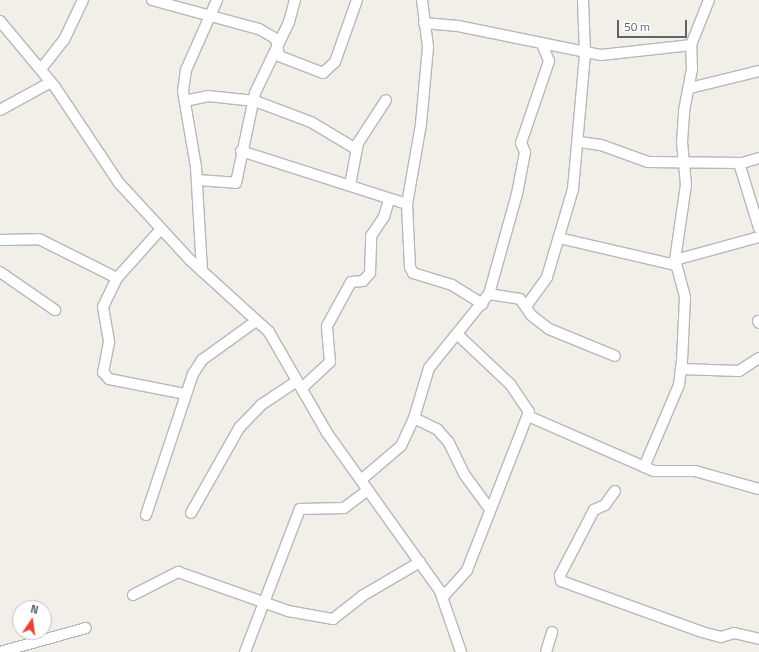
<!DOCTYPE html>
<style>
body{margin:0}
#map{position:relative;width:759px;height:652px;overflow:hidden;background:#f1efe8;font-family:"Titillium Web",sans-serif}
div>[style]{position:absolute}
.roads{filter:drop-shadow(1px 0 #b5b8bc) drop-shadow(-1px 0 #b5b8bc) drop-shadow(0 1px #b5b8bc) drop-shadow(0 -1px #b5b8bc)}
.street>*{height:10px;margin:-5px;padding:0 5px;transform-origin:5px;border-radius:5px;background:#fff}
span{translate:-50% -50%;white-space:nowrap;text-align:center;line-height:1.15;-webkit-text-stroke:3px #fff;paint-order:stroke}
.north{position:absolute;left:12px;top:600px;width:40px;height:40px;box-sizing:border-box;background:#fff;border:1px solid #bfc1c3;border-radius:50%;rotate:13deg;font-size:11px;font-weight:700;line-height:16px;text-align:center;color:#5f6368}
.north::after{content:'';display:block;margin:auto;width:14px;height:18px;background:#ea4335;clip-path:polygon(50% 0,100% 100%,50% 72%,0 100%)}
.scale{position:absolute;left:617px;top:20px;width:70px;height:18px;box-sizing:border-box;border:2px solid #5f6368;border-top:0;padding-left:5px;font-size:12px;line-height:14px;white-space:nowrap;color:#5f6368;-webkit-text-stroke:3px #fff;paint-order:stroke}
</style>
<div id="map">
<div class="roads">
<div class="street">
<div style="left:152px;top:0;width:111px;rotate:15.2deg"></div>
<div style="left:259px;top:29px;width:20px;rotate:30deg"></div>
<div style="left:276px;top:39px;width:17px;rotate:80deg"></div>
<div style="left:279px;top:56px;width:47px;rotate:21.1deg"></div>
<div style="left:323px;top:73px;width:16px;rotate:-43deg"></div>
<div style="left:335px;top:62px;width:66px;rotate:-70.5deg"></div>
<div style="left:422px;top:0;width:47px;rotate:82.7deg"></div>
<div style="left:428px;top:47px;width:77px;rotate:95.2deg"></div>
<div style="left:421px;top:124px;width:81px;rotate:99.9deg"></div>
<div style="left:407px;top:204px;width:63px;rotate:87.3deg"></div>
<div style="left:410px;top:267px;width:7px;rotate:63deg"></div>
<div style="left:413px;top:273px;width:41px;rotate:17.1deg"></div>
<div style="left:452px;top:285px;width:36px;rotate:32deg"></div>
<div style="left:0;top:21px;width:86px;rotate:50.2deg"></div>
<div style="left:55px;top:87px;width:115px;rotate:56.3deg"></div>
<div style="left:119px;top:183px;width:105px;rotate:47.3deg"></div>
<div style="left:190px;top:260px;width:107px;rotate:42.3deg"></div>
<div style="left:269px;top:332px;width:116px;rotate:60.1deg"></div>
<div style="left:327px;top:433px;width:194px;rotate:54.4deg"></div>
<div style="left:440px;top:591px;width:65px;rotate:71deg"></div>
<div style="left:424px;top:23px;width:34px;rotate:5deg"></div>
<div style="left:458px;top:26px;width:146px;rotate:11.5deg"></div>
<div style="left:601px;top:55px;width:91px;rotate:-6.3deg"></div>
<div style="left:41px;top:69px;width:37px;rotate:-52deg"></div>
<div style="left:64px;top:40px;width:44px;rotate:-64.6deg"></div>
<div style="left:690px;top:88px;width:71px;rotate:-13.8deg"></div>
<div style="left:185px;top:101px;width:24px;rotate:-12deg"></div>
<div style="left:208px;top:96px;width:47px;rotate:6.1deg"></div>
<div style="left:255px;top:101px;width:60px;rotate:20.6deg"></div>
<div style="left:311px;top:122px;width:52px;rotate:31deg"></div>
<div style="left:0;top:110px;width:58px;rotate:-28.8deg"></div>
<div style="left:579px;top:142px;width:22px;rotate:8deg"></div>
<div style="left:601px;top:145px;width:50px;rotate:19.9deg"></div>
<div style="left:648px;top:162px;width:94px;rotate:0.6deg"></div>
<div style="left:742px;top:163px;width:18px;rotate:-16deg"></div>
<div style="left:241px;top:151px;width:174px;rotate:17.7deg"></div>
<div style="left:739px;top:163px;width:68px;rotate:72.9deg"></div>
<div style="left:197px;top:180px;width:39px;rotate:4deg"></div>
<div style="left:236px;top:183px;width:92px;rotate:-78.1deg"></div>
<div style="left:255px;top:93px;width:79px;rotate:-64.4deg"></div>
<div style="left:289px;top:22px;width:23px;rotate:-75deg"></div>
<div style="left:350px;top:185px;width:43px;rotate:-79.2deg"></div>
<div style="left:358px;top:143px;width:51px;rotate:-56.9deg"></div>
<div style="left:161px;top:229px;width:66px;rotate:131.9deg"></div>
<div style="left:117px;top:278px;width:32px;rotate:116deg"></div>
<div style="left:103px;top:307px;width:36px;rotate:80deg"></div>
<div style="left:109px;top:342px;width:31px;rotate:101deg"></div>
<div style="left:103px;top:372px;width:9px;rotate:49deg"></div>
<div style="left:109px;top:379px;width:77px;rotate:11.2deg"></div>
<div style="left:559px;top:238px;width:119px;rotate:13.1deg"></div>
<div style="left:0;top:240px;width:39px;rotate:-1deg"></div>
<div style="left:39px;top:239px;width:87px;rotate:26.6deg"></div>
<div style="left:675px;top:260px;width:87px;rotate:-15.3deg"></div>
<div style="left:202px;top:271px;width:104px;rotate:-93.3deg"></div>
<div style="left:196px;top:167px;width:77px;rotate:-99.7deg"></div>
<div style="left:183px;top:91px;width:21px;rotate:-82deg"></div>
<div style="left:186px;top:70px;width:77px;rotate:-66.1deg"></div>
<div style="left:0;top:272px;width:67px;rotate:34.6deg"></div>
<div style="left:489px;top:294px;width:31px;rotate:9deg"></div>
<div style="left:520px;top:299px;width:19px;rotate:55deg"></div>
<div style="left:531px;top:315px;width:23px;rotate:38deg"></div>
<div style="left:549px;top:329px;width:71px;rotate:22.2deg"></div>
<div style="left:527px;top:305px;width:34px;rotate:-54deg"></div>
<div style="left:547px;top:277px;width:92px;rotate:-73.5deg"></div>
<div style="left:573px;top:189px;width:136px;rotate:-84.9deg"></div>
<div style="left:585px;top:54px;width:54px;rotate:-92.1deg"></div>
<div style="left:758px;top:321px;width:2px;rotate:63deg"></div>
<div style="left:681px;top:369px;width:58px;rotate:2deg"></div>
<div style="left:739px;top:371px;width:24px;rotate:-33deg"></div>
<div style="left:302px;top:388px;width:38px;rotate:-43deg"></div>
<div style="left:330px;top:362px;width:36px;rotate:-95deg"></div>
<div style="left:327px;top:326px;width:50px;rotate:-61.4deg"></div>
<div style="left:351px;top:282px;width:12px;rotate:-5deg"></div>
<div style="left:363px;top:281px;width:11px;rotate:-49deg"></div>
<div style="left:370px;top:273px;width:37px;rotate:-88deg"></div>
<div style="left:371px;top:236px;width:23px;rotate:-56deg"></div>
<div style="left:384px;top:217px;width:19px;rotate:-74deg"></div>
<div style="left:528px;top:416px;width:137px;rotate:23.6deg"></div>
<div style="left:654px;top:471px;width:41px"></div>
<div style="left:695px;top:471px;width:66px;rotate:15.7deg"></div>
<div style="left:414px;top:418px;width:25px;rotate:26deg"></div>
<div style="left:437px;top:429px;width:18px;rotate:49deg"></div>
<div style="left:449px;top:443px;width:34px;rotate:64deg"></div>
<div style="left:464px;top:474px;width:42px;rotate:53.7deg"></div>
<div style="left:644px;top:467px;width:89px;rotate:-66.9deg"></div>
<div style="left:679px;top:385px;width:24px;rotate:-83deg"></div>
<div style="left:682px;top:361px;width:64px;rotate:-87.3deg"></div>
<div style="left:685px;top:297px;width:38px;rotate:-105deg"></div>
<div style="left:675px;top:260px;width:76px;rotate:-81.7deg"></div>
<div style="left:686px;top:185px;width:43px;rotate:-95.3deg"></div>
<div style="left:682px;top:142px;width:31px;rotate:-86deg"></div>
<div style="left:684px;top:111px;width:43px;rotate:-79.2deg"></div>
<div style="left:692px;top:69px;width:24px;rotate:-92deg"></div>
<div style="left:691px;top:45px;width:48px;rotate:-68.2deg"></div>
<div style="left:361px;top:480px;width:52px;rotate:-40.4deg"></div>
<div style="left:401px;top:446px;width:31px;rotate:-65deg"></div>
<div style="left:414px;top:418px;width:52px;rotate:-73.3deg"></div>
<div style="left:429px;top:368px;width:95px;rotate:-51deg"></div>
<div style="left:489px;top:294px;width:104px;rotate:-74.4deg"></div>
<div style="left:517px;top:194px;width:43px;rotate:-79.2deg"></div>
<div style="left:525px;top:152px;width:10px;rotate:-114deg"></div>
<div style="left:521px;top:143px;width:87px;rotate:-71.1deg"></div>
<div style="left:549px;top:61px;width:16px;rotate:-112deg"></div>
<div style="left:615px;top:491px;width:17px;rotate:126deg"></div>
<div style="left:605px;top:505px;width:12px;rotate:156deg"></div>
<div style="left:594px;top:510px;width:73px;rotate:117.6deg"></div>
<div style="left:560px;top:575px;width:6px;rotate:81deg"></div>
<div style="left:561px;top:581px;width:150px;rotate:19.9deg"></div>
<div style="left:702px;top:632px;width:20px;rotate:15deg"></div>
<div style="left:721px;top:637px;width:14px;rotate:-17deg"></div>
<div style="left:734px;top:633px;width:26px;rotate:13deg"></div>
<div style="left:191px;top:513px;width:98px;rotate:-60.5deg"></div>
<div style="left:239px;top:428px;width:32px;rotate:-46deg"></div>
<div style="left:261px;top:405px;width:43px;rotate:-33.7deg"></div>
<div style="left:146px;top:515px;width:149px;rotate:-71.6deg"></div>
<div style="left:193px;top:374px;width:17px;rotate:-57deg"></div>
<div style="left:202px;top:360px;width:67px;rotate:-35.8deg"></div>
<div style="left:133px;top:595px;width:51px;rotate:-27.1deg"></div>
<div style="left:178px;top:572px;width:117px;rotate:19.5deg"></div>
<div style="left:288px;top:611px;width:46px;rotate:10.1deg"></div>
<div style="left:333px;top:619px;width:37px;rotate:-38deg"></div>
<div style="left:362px;top:596px;width:67px;rotate:-30.4deg"></div>
<div style="left:443px;top:597px;width:36px;rotate:-48deg"></div>
<div style="left:467px;top:570px;width:170px;rotate:-68.6deg"></div>
<div style="left:529px;top:412px;width:32px;rotate:-124deg"></div>
<div style="left:511px;top:385px;width:73px;rotate:-136.7deg"></div>
<div style="left:0;top:652px;width:89px;rotate:-15.6deg"></div>
<div style="left:245px;top:652px;width:153px;rotate:-69deg"></div>
<div style="left:300px;top:509px;width:44px;rotate:-1.3deg"></div>
<div style="left:344px;top:508px;width:30px;rotate:-37deg"></div>
<div style="left:546px;top:652px;width:21px;rotate:-73deg"></div>
</div>
</div>
<div class="north">N</div>
<div class="scale">50 m</div>
</div>
